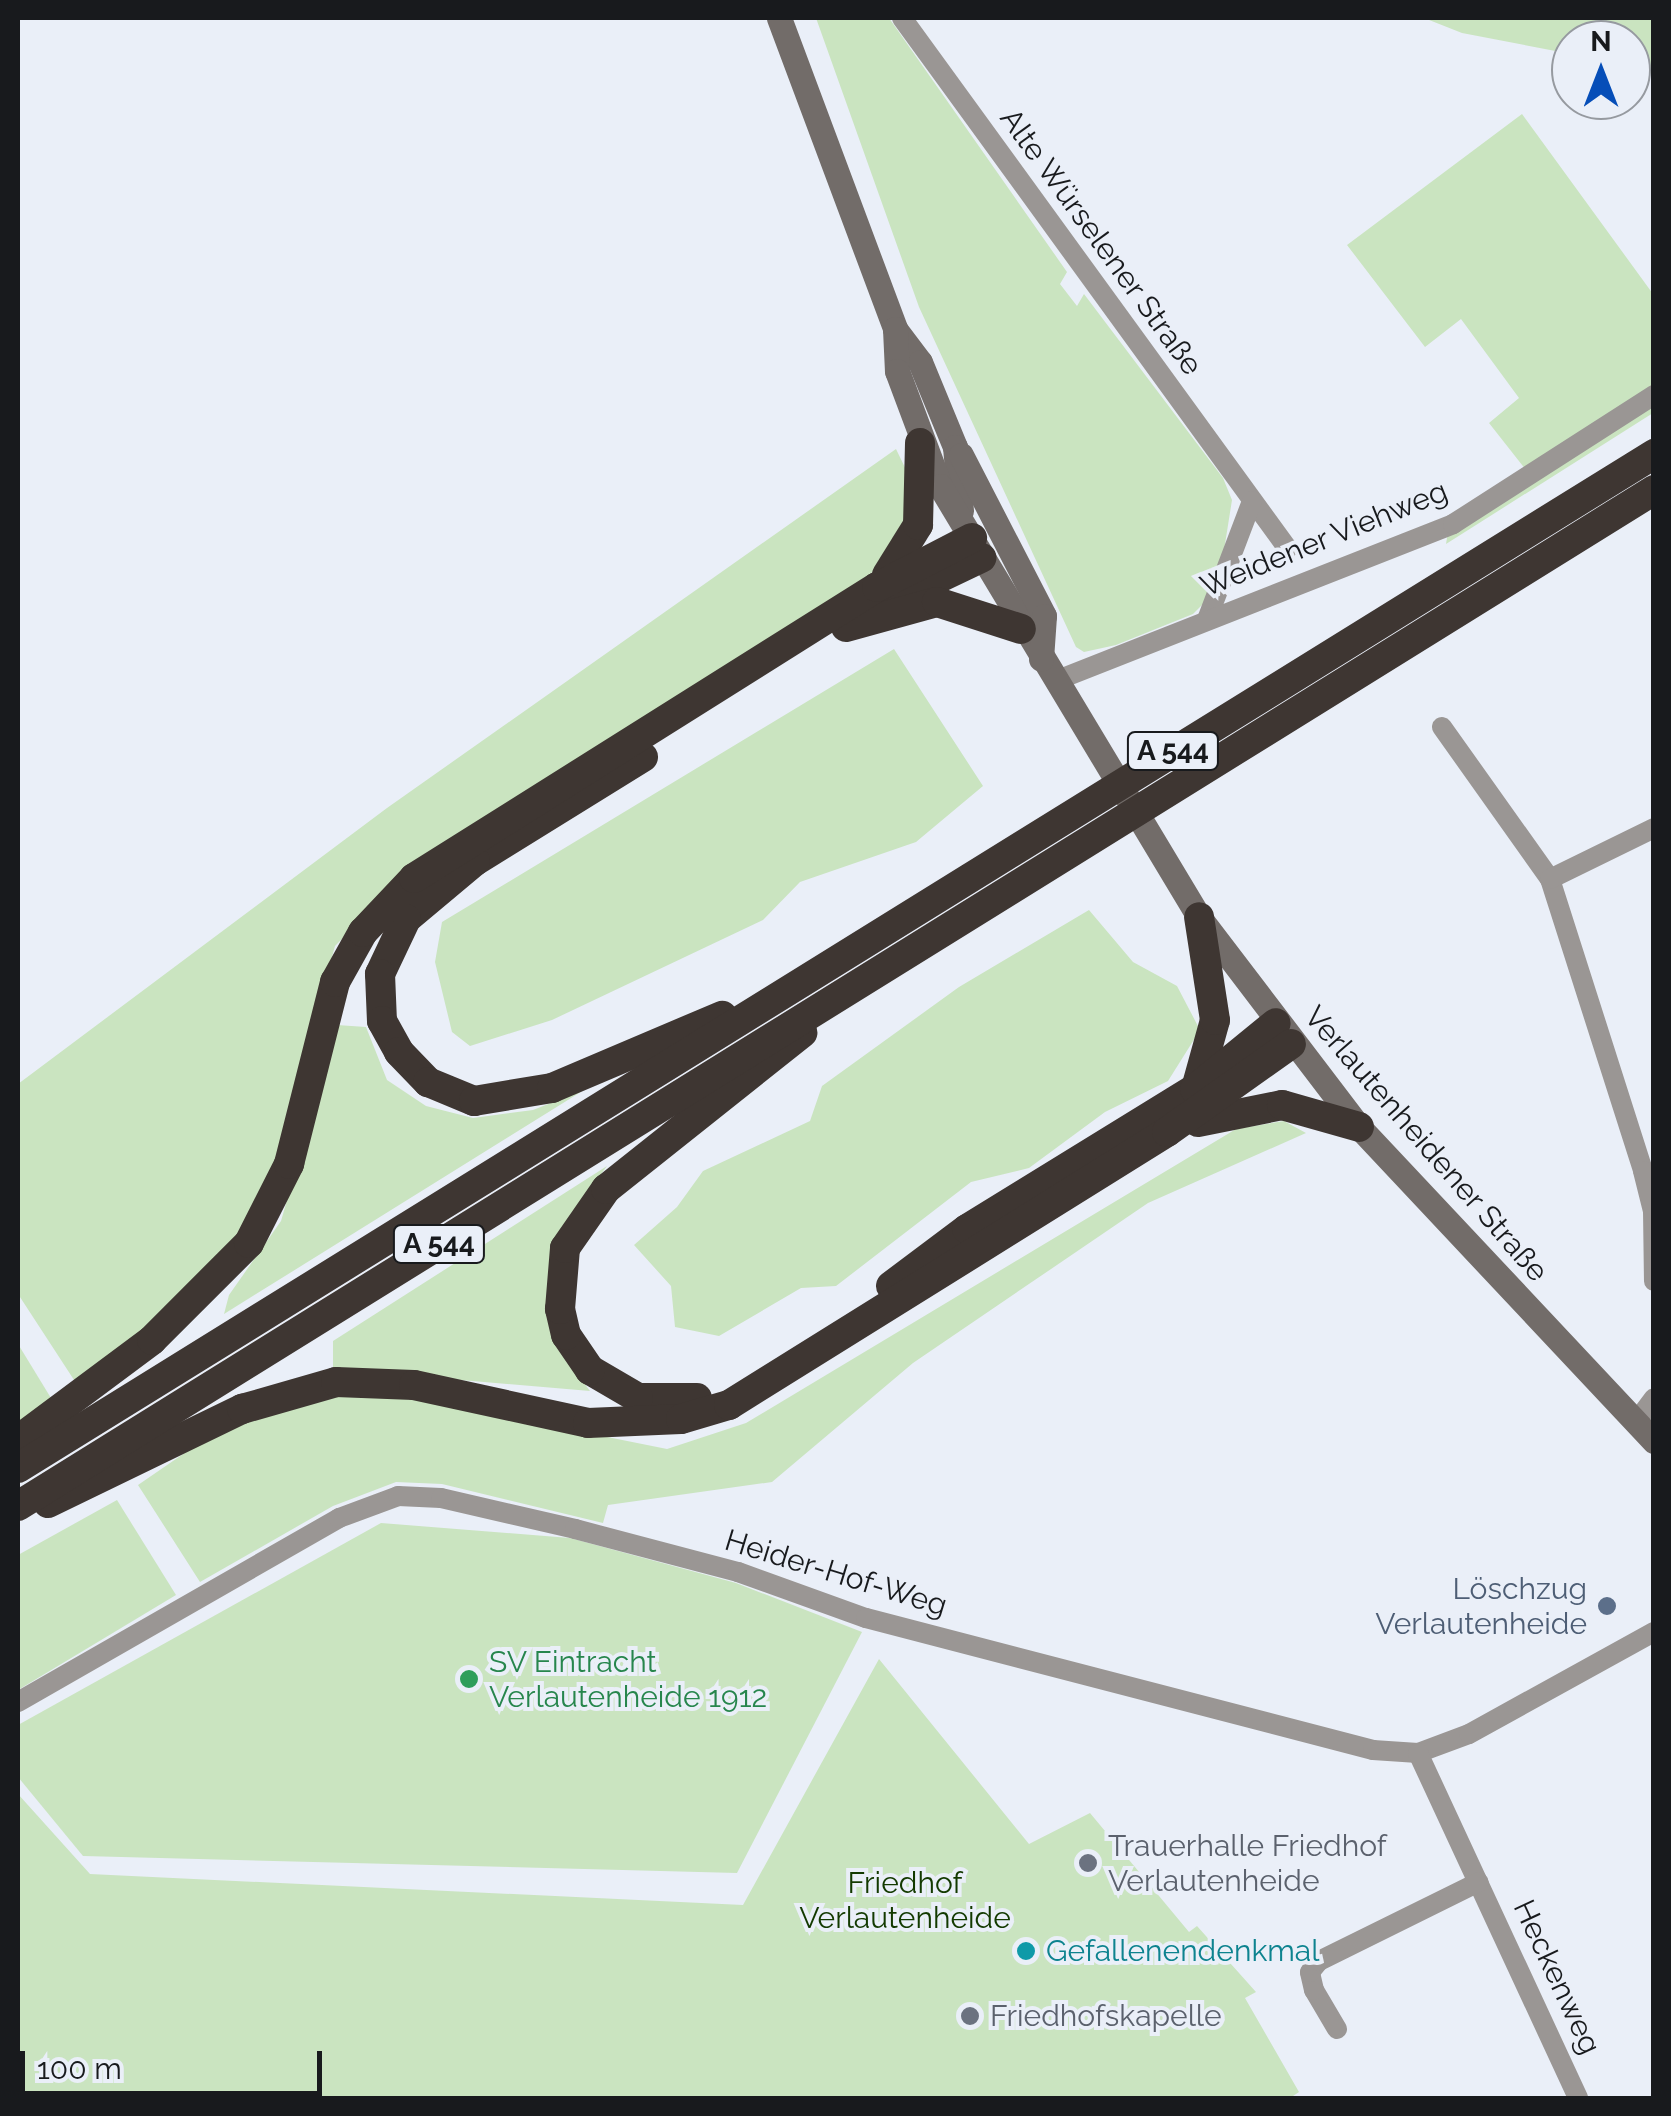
<!DOCTYPE html>
<meta charset="utf-8">
<style>
body{margin:0}
#map{position:relative;width:1671px;height:2116px;overflow:hidden;background:#eaeff8;font-family:Raleway,sans-serif}
div>[style]{position:absolute}
.green>*{inset:0;background:#cae4c0}
.minor>*{height:20px;margin:-10px;padding:0 10px;transform-origin:10px;border-radius:10px;background:#9a9694}
.secondary>*{height:25px;margin:-12.5px;padding:0 12.5px;transform-origin:12.5px;border-radius:12.5px;background:#726c69}
.motorway>*{height:30px;margin:-15px;padding:0 15px;transform-origin:15px;border-radius:15px;background:#3e3632}
.dots>*{width:28px;height:28px;translate:-50% -50%;box-sizing:border-box;border:5px solid #eaeff8;border-radius:50%}
span{translate:-50% -50%;white-space:nowrap;text-align:center;line-height:1.15;-webkit-text-stroke:8px #eaeff8;paint-order:stroke}
.shield-label span{padding:2px 8px;background:#eaeff8;border:2px solid;border-radius:8px;-webkit-text-stroke-width:0}
.shield-label{font-size:28px;color:#181a1d;font-weight:700}
.street-label{font-size:30px;color:#181a1d}
.service-label{font-size:30px;color:#4e5e75}
.right{translate:-100% -50%;text-align:right}
.leisure-label{font-size:30px;color:#27864d}
.left{translate:0 -50%;text-align:left}
.worship-label{font-size:30px;color:#5b616d}
.park-label{font-size:30px;color:#133a00}
.culture-label{font-size:30px;color:#0d838f}
.frame{position:absolute;inset:0;border:20px solid #181a1d;pointer-events:none}
.north{position:absolute;left:1551px;top:20px;width:100px;height:100px;box-sizing:border-box;background:#eaeff8;border:2px solid #969aa0;border-radius:50%;rotate:0deg;font-size:28px;font-weight:700;line-height:40px;text-align:center;color:#181a1d}
.north::after{content:'';display:block;margin:auto;width:35px;height:45px;background:#064eb8;clip-path:polygon(50% 0,100% 100%,50% 72%,0 100%)}
.scale{position:absolute;left:20px;top:2051px;width:302px;height:45px;box-sizing:border-box;border:5px solid #181a1d;border-top:0;padding-left:12px;font-size:30px;line-height:35px;white-space:nowrap;color:#181a1d;-webkit-text-stroke:8px #eaeff8;paint-order:stroke}
</style>
<div id="map">
<div class="green">
<div style="clip-path:polygon(816px 18px,889px 18px,1067px 272px,1060px 284px,1077px 306px,1084px 294px,1223px 478px,1232px 500px,1222px 563px,1212px 595px,1193px 614px,1116px 645px,1084px 652px,1076px 647px,919px 307px)"></div>
<div style="clip-path:polygon(1424px 18px,1653px 18px,1653px 74px,1631px 69px,1631px 40px,1571px 40px,1571px 54px,1462px 33px)"></div>
<div style="clip-path:polygon(1522px 114px,1653px 294px,1653px 413px,1446px 544px,1450px 520px,1526px 470px,1489px 423px,1519px 398px,1461px 319px,1425px 347px,1347px 245px)"></div>
<div style="clip-path:polygon(896px 449px,912px 482px,902px 544px,831px 611px,403px 877px,335px 946px,271px 1178px,228px 1256px,159px 1326px,76px 1383px,18px 1294px,18px 1084px,387px 808px)"></div>
<div style="clip-path:polygon(894px 649px,983px 786px,916px 842px,800px 882px,763px 920px,552px 1020px,470px 1046px,452px 1032px,435px 962px,442px 922px)"></div>
<div style="clip-path:polygon(1089px 910px,1133px 962px,1177px 986px,1200px 1030px,1168px 1081px,1105px 1112px,1029px 1168px,971px 1182px,836px 1286px,801px 1288px,719px 1336px,675px 1327px,671px 1286px,634px 1245px,677px 1207px,703px 1171px,810px 1121px,822px 1086px,959px 987px)"></div>
<div style="clip-path:polygon(337px 1025px,366px 1027px,387px 1080px,426px 1106px,473px 1118px,533px 1110px,584px 1090px,224px 1314px,229px 1295px,281px 1221px)"></div>
<div style="clip-path:polygon(1284px 1121px,1306px 1133px,1148px 1203px,913px 1363px,772px 1482px,608px 1505px,603px 1523px,442px 1484px,396px 1482px,333px 1506px,200px 1582px,138px 1485px,224px 1426px,315px 1396px,403px 1396px,667px 1449px,746px 1423px,1236px 1129px)"></div>
<div style="clip-path:polygon(607px 1166px,570px 1215px,563px 1355px,590px 1391px,333px 1369px,333px 1341px)"></div>
<div style="clip-path:polygon(18px 1344px,54px 1403px,18px 1429px)"></div>
<div style="clip-path:polygon(117px 1500px,176px 1595px,18px 1690px,18px 1555px)"></div>
<div style="clip-path:polygon(381px 1523px,570px 1538px,736px 1583px,862px 1632px,737px 1873px,83px 1856px,18px 1777px,18px 1725px)"></div>
<div style="clip-path:polygon(879px 1659px,1029px 1844px,1090px 1813px,1189px 1932px,1197px 1926px,1256px 1992px,1245px 1998px,1299px 2092px,1290px 2098px,18px 2098px,18px 1794px,90px 1874px,743px 1905px)"></div>
</div>
<div class="minor">
<div style="left:902px;top:18px;width:656px;rotate:53.99deg"></div>
<div style="left:1208px;top:617px;width:124px;rotate:-69.2deg"></div>
<div style="left:1055px;top:681px;width:428px;rotate:-21.5deg"></div>
<div style="left:1453px;top:524px;width:239px;rotate:-32.7deg"></div>
<div style="left:1442px;top:727px;width:186px;rotate:54.6deg"></div>
<div style="left:1550px;top:879px;width:306px;rotate:72.3deg"></div>
<div style="left:1643px;top:1171px;width:41px;rotate:76deg"></div>
<div style="left:1653px;top:1211px;width:70px;rotate:89.2deg"></div>
<div style="left:1550px;top:879px;width:116px;rotate:-26.1deg"></div>
<div style="left:1636px;top:1422px;width:30px;rotate:-53deg"></div>
<div style="left:18px;top:1702px;width:370px;rotate:-29.8deg"></div>
<div style="left:339px;top:1518px;width:63px;rotate:-20.4deg"></div>
<div style="left:398px;top:1496px;width:43px;rotate:2.7deg"></div>
<div style="left:441px;top:1498px;width:138px;rotate:13deg"></div>
<div style="left:575px;top:1529px;width:169px;rotate:14.8deg"></div>
<div style="left:738px;top:1572px;width:136px;rotate:19.8deg"></div>
<div style="left:866px;top:1618px;width:524px;rotate:14.59deg"></div>
<div style="left:1373px;top:1750px;width:45px;rotate:3.8deg"></div>
<div style="left:1418px;top:1753px;width:54px;rotate:-20.4deg"></div>
<div style="left:1469px;top:1734px;width:211px;rotate:-28.9deg"></div>
<div style="left:1418px;top:1753px;width:380px;rotate:65.1deg"></div>
<div style="left:1337px;top:2029px;width:45px;rotate:-120.5deg"></div>
<div style="left:1314px;top:1990px;width:18px;rotate:-103deg"></div>
<div style="left:1310px;top:1972px;width:14px;rotate:-51deg"></div>
<div style="left:1319px;top:1961px;width:178px;rotate:-26.3deg"></div>
</div>
<div class="secondary">
<div style="left:779px;top:18px;width:332px;rotate:69.5deg"></div>
<div style="left:895px;top:329px;width:41px;rotate:52.9deg"></div>
<div style="left:920px;top:362px;width:92px;rotate:67.6deg"></div>
<div style="left:955px;top:447px;width:64px;rotate:84.6deg"></div>
<div style="left:895px;top:329px;width:42px;rotate:87.3deg"></div>
<div style="left:897px;top:371px;width:123px;rotate:69.5deg"></div>
<div style="left:940px;top:486px;width:503px;rotate:59deg"></div>
<div style="left:1199px;top:917px;width:264px;rotate:52.7deg"></div>
<div style="left:1359px;top:1127px;width:431px;rotate:46.8deg"></div>
<div style="left:961px;top:455px;width:181px;rotate:62.7deg"></div>
<div style="left:1044px;top:616px;width:43px;rotate:94deg"></div>
</div>
<div class="motorway">
<div style="left:887px;top:575px;width:59px;rotate:-58.2deg"></div>
<div style="left:918px;top:525px;width:82px;rotate:-88.6deg"></div>
<div style="left:893px;top:600px;width:98px;rotate:-25.5deg"></div>
<div style="left:846px;top:627px;width:94px;rotate:-15.4deg"></div>
<div style="left:937px;top:602px;width:88px;rotate:17.8deg"></div>
<div style="left:643px;top:757px;width:198px;rotate:148.2deg"></div>
<div style="left:475px;top:861px;width:90px;rotate:140deg"></div>
<div style="left:406px;top:919px;width:61px;rotate:115.3deg"></div>
<div style="left:380px;top:974px;width:47px;rotate:87.6deg"></div>
<div style="left:382px;top:1021px;width:35px;rotate:61deg"></div>
<div style="left:399px;top:1052px;width:42px;rotate:46deg"></div>
<div style="left:428px;top:1082px;width:50px;rotate:22.4deg"></div>
<div style="left:474px;top:1101px;width:79px;rotate:-9.5deg"></div>
<div style="left:552px;top:1088px;width:185px;rotate:-23deg"></div>
<div style="left:1197px;top:1085px;width:67px;rotate:-74.5deg"></div>
<div style="left:1215px;top:1020px;width:104px;rotate:-98.8deg"></div>
<div style="left:1198px;top:1122px;width:86px;rotate:-11.4deg"></div>
<div style="left:1282px;top:1105px;width:80px;rotate:15.9deg"></div>
<div style="left:891px;top:1286px;width:95px;rotate:-36.9deg"></div>
<div style="left:967px;top:1229px;width:268px;rotate:-31.6deg"></div>
<div style="left:1195px;top:1089px;width:104px;rotate:-39.2deg"></div>
<div style="left:697px;top:1398px;width:59px;rotate:180deg"></div>
<div style="left:638px;top:1398px;width:56px;rotate:-149.7deg"></div>
<div style="left:590px;top:1370px;width:42px;rotate:-124.4deg"></div>
<div style="left:566px;top:1335px;width:27px;rotate:-103deg"></div>
<div style="left:560px;top:1309px;width:61px;rotate:-85.3deg"></div>
<div style="left:565px;top:1248px;width:72px;rotate:-55.2deg"></div>
<div style="left:606px;top:1189px;width:251px;rotate:-38.5deg"></div>
<div style="left:18px;top:1440px;width:167px;rotate:-36.7deg"></div>
<div style="left:152px;top:1340px;width:137px;rotate:-45deg"></div>
<div style="left:249px;top:1243px;width:89px;rotate:-63.1deg"></div>
<div style="left:289px;top:1164px;width:188px;rotate:-75.8deg"></div>
<div style="left:335px;top:982px;width:57px;rotate:-60.8deg"></div>
<div style="left:363px;top:932px;width:74px;rotate:-46.6deg"></div>
<div style="left:414px;top:878px;width:547px;rotate:-32.15deg"></div>
<div style="left:877px;top:587px;width:107px;rotate:-27.3deg"></div>
<div style="left:18px;top:1468px;width:1925px;rotate:-31.79deg"></div>
<div style="left:48px;top:1503px;width:216px;rotate:-25.9deg"></div>
<div style="left:242px;top:1409px;width:98px;rotate:-16deg"></div>
<div style="left:336px;top:1382px;width:78px;rotate:2.2deg"></div>
<div style="left:414px;top:1385px;width:178px;rotate:12.3deg"></div>
<div style="left:588px;top:1423px;width:93px;rotate:-2.5deg"></div>
<div style="left:681px;top:1419px;width:50px;rotate:-16.3deg"></div>
<div style="left:729px;top:1405px;width:516px;rotate:-31.93deg"></div>
<div style="left:1167px;top:1132px;width:152px;rotate:-35.4deg"></div>
<div style="left:18px;top:1506px;width:1926px;rotate:-31.84deg"></div>
</div>
<div class="dots">
<div style="left:1607px;top:1606px;background:#5c6f8a"></div>
<div style="left:469px;top:1679px;background:#2e9e5b"></div>
<div style="left:1088px;top:1863px;background:#6b7280"></div>
<div style="left:1026px;top:1951px;background:#0f9aa8"></div>
<div style="left:970px;top:2016px;background:#6b7280"></div>
</div>
<div class="shield-label">
<span style="left:1173px;top:751px">A 544</span>
<span style="left:439px;top:1244px">A 544</span>
</div>
<div class="street-label">
<span style="left:1101px;top:242px;rotate:54deg">Alte Würselener Straße</span>
<span style="left:1324px;top:539px;rotate:-22deg">Weidener Viehweg</span>
<span style="left:1426px;top:1144px;rotate:49deg">Verlautenheidener Straße</span>
<span style="left:836px;top:1573px;rotate:17deg">Heider-Hof-Weg</span>
<span style="left:1557px;top:1977px;rotate:65deg">Heckenweg</span>
</div>
<div class="service-label">
<span class="right" style="left:1587px;top:1606px">Löschzug<br>Verlautenheide</span>
</div>
<div class="leisure-label">
<span class="left" style="left:489px;top:1679px">SV Eintracht<br>Verlautenheide 1912</span>
</div>
<div class="worship-label">
<span class="left" style="left:1108px;top:1863px">Trauerhalle Friedhof<br>Verlautenheide</span>
<span class="left" style="left:990px;top:2016px">Friedhofskapelle</span>
</div>
<div class="park-label">
<span style="left:905px;top:1900px">Friedhof<br>Verlautenheide</span>
</div>
<div class="culture-label">
<span class="left" style="left:1046px;top:1951px">Gefallenendenkmal</span>
</div>
<div class="frame"></div>
<div class="north">N</div>
<div class="scale">100 m</div>
</div>
